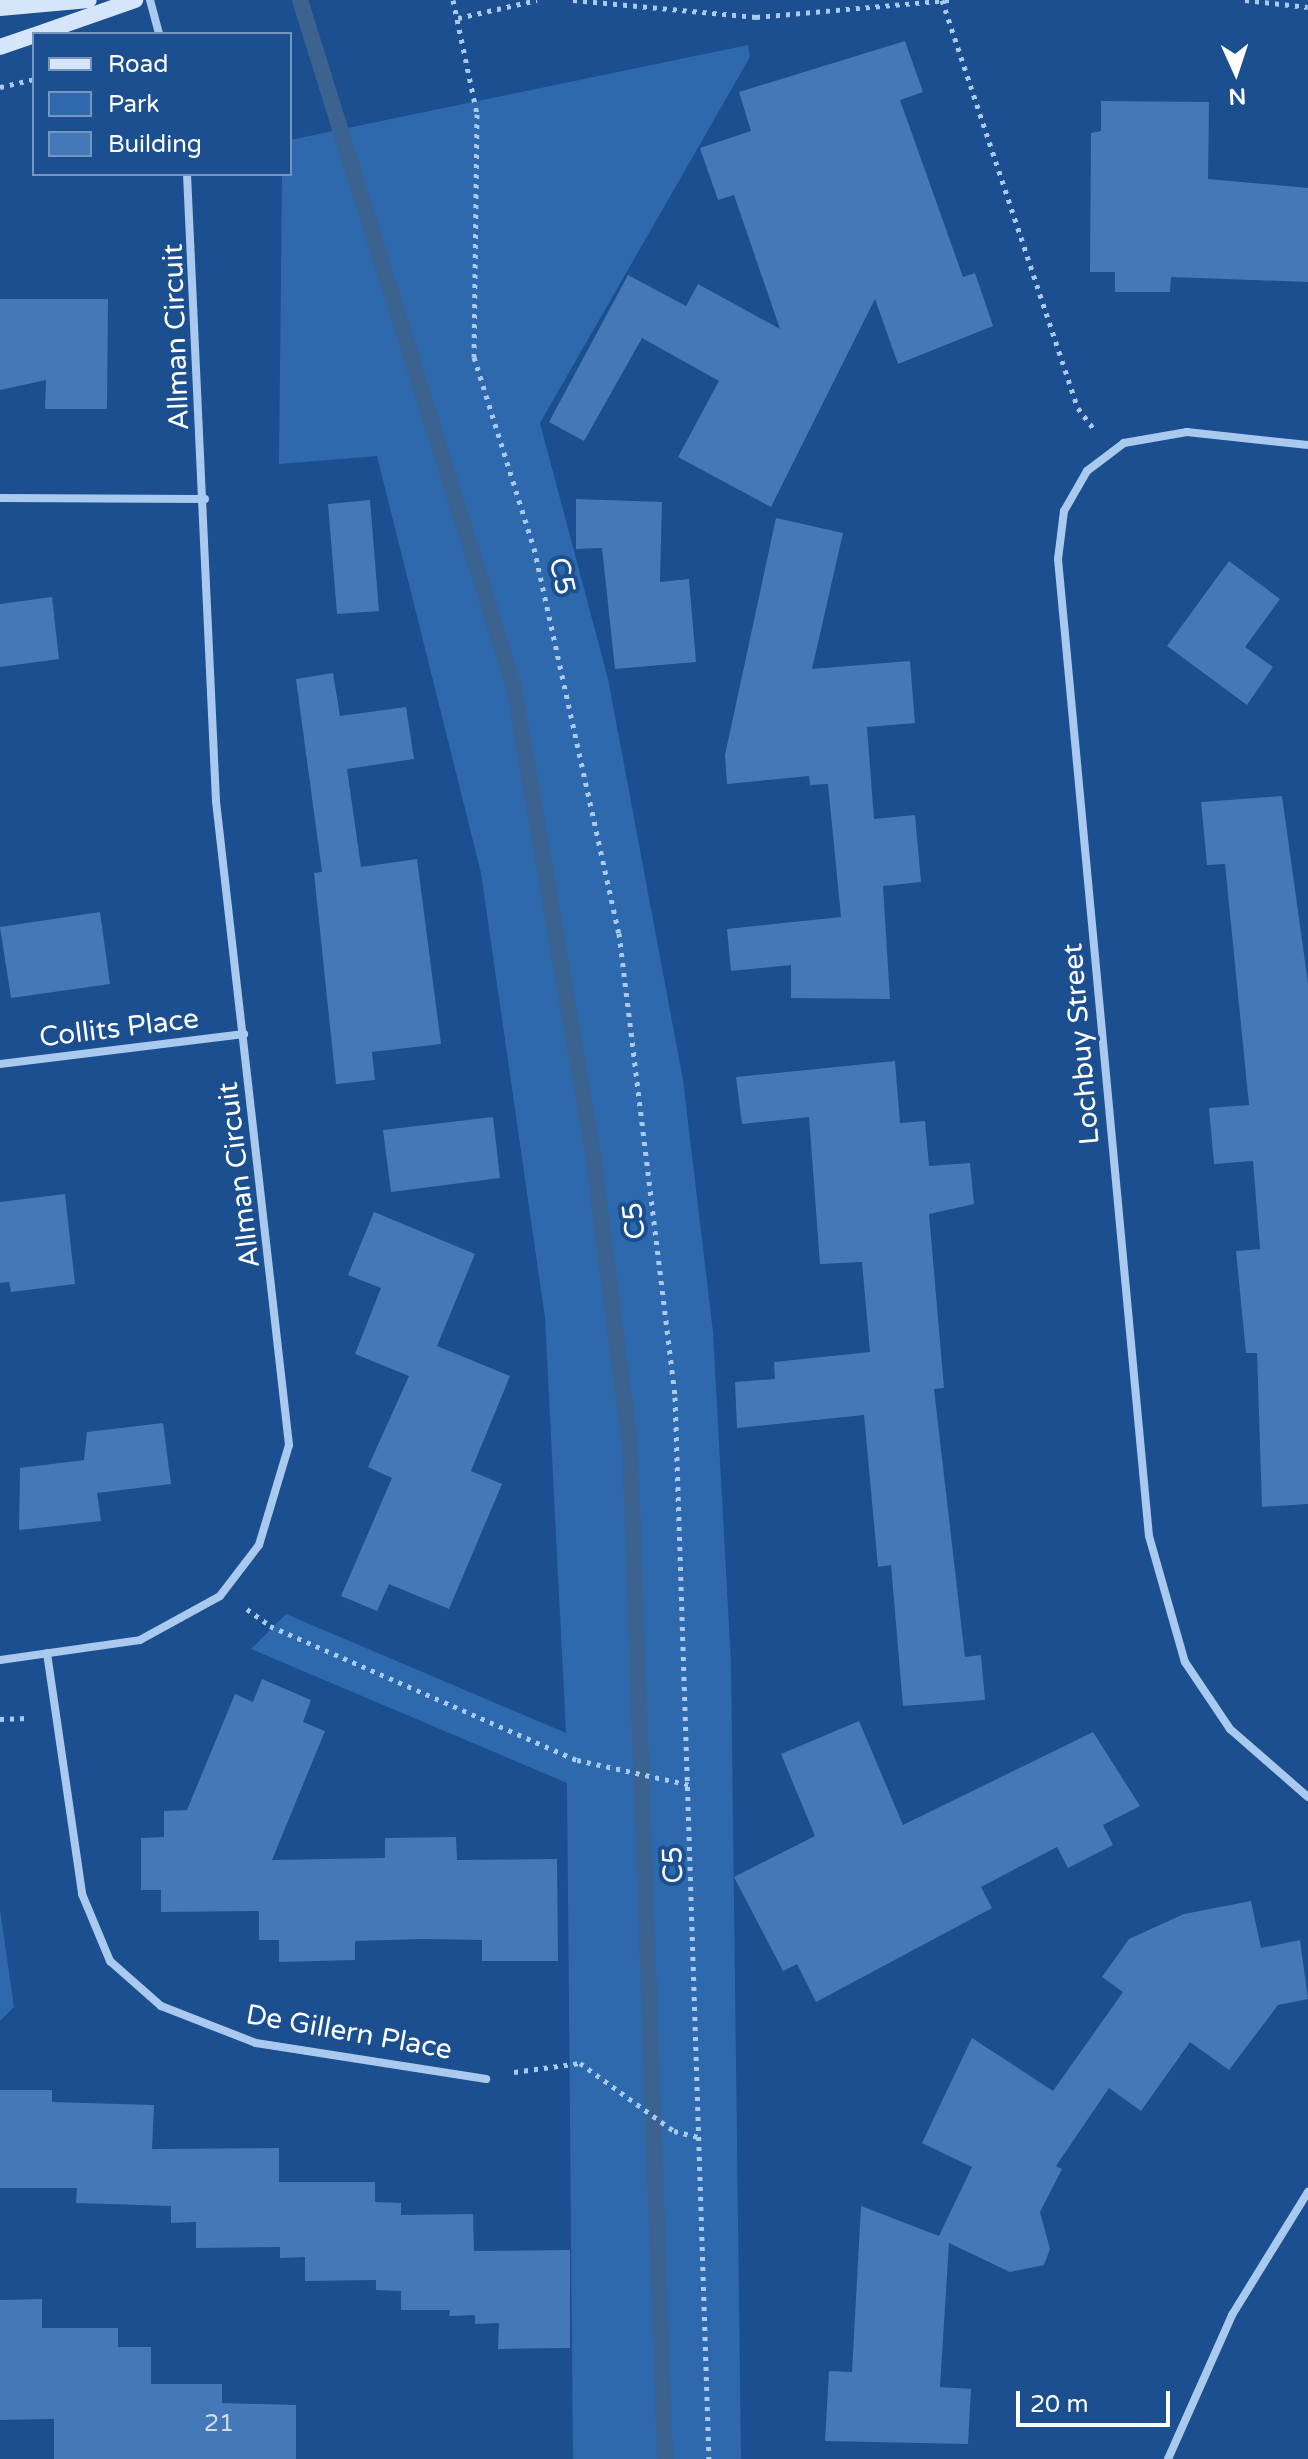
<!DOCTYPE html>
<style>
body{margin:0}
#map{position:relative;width:1308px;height:2459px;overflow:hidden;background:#1b4f8f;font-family:"Varela Round",sans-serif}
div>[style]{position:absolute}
.green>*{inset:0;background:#2e69ad}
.stream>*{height:16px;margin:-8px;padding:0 8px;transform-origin:8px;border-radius:8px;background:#3c6290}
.building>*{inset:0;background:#4478b7}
.path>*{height:5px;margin-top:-2.5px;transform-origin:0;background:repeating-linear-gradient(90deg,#a9c9ee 0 4px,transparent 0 10px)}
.minor>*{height:8px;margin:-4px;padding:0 4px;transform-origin:4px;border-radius:4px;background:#a9c9ee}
.secondary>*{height:16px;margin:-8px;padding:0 8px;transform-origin:8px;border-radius:8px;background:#d6e6fa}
span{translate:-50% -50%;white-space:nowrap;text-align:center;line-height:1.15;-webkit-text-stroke:8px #1b4f8f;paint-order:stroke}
.number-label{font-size:24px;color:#d0dded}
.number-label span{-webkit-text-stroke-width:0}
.street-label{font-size:28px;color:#fff}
.legend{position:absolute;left:32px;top:32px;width:260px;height:144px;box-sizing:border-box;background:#1b4f8f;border:2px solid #7695bc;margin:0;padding:10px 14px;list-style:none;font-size:24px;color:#fff}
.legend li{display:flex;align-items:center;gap:16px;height:40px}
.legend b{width:40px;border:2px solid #7695bc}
.north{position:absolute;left:1196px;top:32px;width:80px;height:80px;-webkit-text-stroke:6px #1b4f8f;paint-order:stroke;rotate:177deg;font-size:22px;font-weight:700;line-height:32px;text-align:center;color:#fff}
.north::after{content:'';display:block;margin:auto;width:28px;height:36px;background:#fff;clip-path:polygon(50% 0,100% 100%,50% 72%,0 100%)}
.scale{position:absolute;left:1016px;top:2391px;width:154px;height:36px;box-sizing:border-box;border:4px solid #fff;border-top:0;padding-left:10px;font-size:24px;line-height:28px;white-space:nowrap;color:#fff;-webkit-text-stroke:6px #1b4f8f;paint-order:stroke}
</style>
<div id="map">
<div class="green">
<div style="clip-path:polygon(748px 45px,750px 57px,540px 423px,608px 679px,683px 1080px,713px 1332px,731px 1663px,741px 2459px,573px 2459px,567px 1783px,251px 1649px,286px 1614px,566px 1733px,545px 1318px,481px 873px,377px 456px,279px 464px,282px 174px,290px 174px,290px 140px)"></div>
<div style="clip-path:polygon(0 1910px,14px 2007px,0 2021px)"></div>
</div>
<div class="stream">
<div style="left:300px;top:0;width:720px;rotate:72.7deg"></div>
<div style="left:514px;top:687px;width:482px;rotate:80.4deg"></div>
<div style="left:594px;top:1162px;width:285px;rotate:82.8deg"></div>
<div style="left:630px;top:1445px;width:1015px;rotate:88.02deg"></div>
</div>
<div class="building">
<div style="clip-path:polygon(905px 41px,923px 92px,900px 100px,963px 277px,975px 273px,993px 326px,898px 364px,875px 299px,771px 507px,678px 457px,719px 381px,642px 338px,584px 441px,549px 422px,628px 275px,686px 306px,698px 284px,780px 329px,734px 195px,718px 200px,700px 148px,751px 131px,739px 92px)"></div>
<div style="clip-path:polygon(1101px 101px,1209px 102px,1208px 179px,1308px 188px,1308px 282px,1171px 277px,1170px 292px,1115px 292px,1115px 272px,1090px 272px,1091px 133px,1101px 131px)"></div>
<div style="clip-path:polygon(0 299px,108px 299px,107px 409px,45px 409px,46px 380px,0 390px)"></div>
<div style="clip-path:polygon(576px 499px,662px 502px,660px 582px,689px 579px,696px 662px,615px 669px,602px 548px,576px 549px)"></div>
<div style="clip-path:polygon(370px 500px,379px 611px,337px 614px,328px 504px)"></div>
<div style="clip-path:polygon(776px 518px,843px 533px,812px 669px,910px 661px,915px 723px,867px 727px,874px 819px,915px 815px,921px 882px,883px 886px,890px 999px,791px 998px,791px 965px,731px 971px,727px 929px,841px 917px,828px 784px,810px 785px,809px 776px,727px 784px,725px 755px)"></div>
<div style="clip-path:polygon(1229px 561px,1280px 599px,1245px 647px,1273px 667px,1247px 705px,1167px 646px)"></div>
<div style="clip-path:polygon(52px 597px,59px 659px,0 667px,0 604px)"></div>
<div style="clip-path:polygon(333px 673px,340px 716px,406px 707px,414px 759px,347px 769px,361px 867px,417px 859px,441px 1044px,372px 1052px,375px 1080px,336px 1084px,314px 873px,322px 872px,296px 679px)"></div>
<div style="clip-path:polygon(1282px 796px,1308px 983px,1308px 1504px,1262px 1507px,1257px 1353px,1246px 1353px,1236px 1251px,1260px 1249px,1253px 1161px,1214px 1164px,1209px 1108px,1249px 1105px,1225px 864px,1207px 865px,1201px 802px)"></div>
<div style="clip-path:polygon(100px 912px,110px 984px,11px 998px,0 927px)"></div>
<div style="clip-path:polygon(895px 1061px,900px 1123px,925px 1121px,929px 1166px,970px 1163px,974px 1204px,929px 1214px,944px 1388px,934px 1389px,965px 1657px,981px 1655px,985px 1700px,903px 1706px,891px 1565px,878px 1567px,864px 1415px,737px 1428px,735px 1382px,775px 1379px,774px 1362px,870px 1352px,862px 1262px,820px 1264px,809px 1117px,742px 1124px,736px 1077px)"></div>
<div style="clip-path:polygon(493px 1117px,500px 1178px,391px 1192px,383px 1130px)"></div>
<div style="clip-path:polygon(65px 1194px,75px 1284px,11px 1292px,9px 1282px,0 1283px,0 1202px)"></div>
<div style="clip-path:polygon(374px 1212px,475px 1254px,437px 1346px,510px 1376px,471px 1471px,502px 1484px,449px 1609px,389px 1584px,377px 1611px,341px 1596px,392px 1478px,368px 1467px,409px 1376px,355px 1354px,381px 1288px,348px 1275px)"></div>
<div style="clip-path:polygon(163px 1423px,171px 1484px,97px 1493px,101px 1521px,19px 1530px,20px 1468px,84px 1460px,87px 1432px)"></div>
<div style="clip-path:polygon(262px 1679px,311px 1700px,303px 1722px,325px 1731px,272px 1860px,385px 1858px,385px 1838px,456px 1837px,457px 1860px,557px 1859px,558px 1961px,482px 1961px,482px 1940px,424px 1939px,355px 1941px,355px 1960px,279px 1962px,279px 1940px,259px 1940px,259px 1911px,161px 1912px,161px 1890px,141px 1890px,141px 1838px,164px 1837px,164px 1811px,187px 1810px,235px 1694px,253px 1702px)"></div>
<div style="clip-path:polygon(859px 1721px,903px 1825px,1093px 1732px,1140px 1806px,1103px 1825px,1113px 1845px,1068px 1868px,1057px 1847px,981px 1887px,992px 1908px,816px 2002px,797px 1964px,783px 1971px,734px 1877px,815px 1836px,781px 1754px)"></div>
<div style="clip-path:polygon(1251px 1901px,1261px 1948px,1300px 1940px,1308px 1999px,1278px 2005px,1229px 2070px,1190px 2042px,1141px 2111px,1109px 2088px,1056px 2166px,1062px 2169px,1040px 2212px,1050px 2249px,1044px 2265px,1010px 2272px,949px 2243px,940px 2387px,971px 2389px,968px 2444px,825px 2441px,829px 2371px,852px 2372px,861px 2206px,939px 2236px,972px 2167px,922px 2143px,972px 2038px,1053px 2091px,1123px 1992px,1102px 1977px,1129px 1939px,1184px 1914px)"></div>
<div style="clip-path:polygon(0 2090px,52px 2090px,52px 2102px,154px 2105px,152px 2149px,279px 2148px,279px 2182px,375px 2182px,375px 2202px,401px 2203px,401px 2215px,473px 2214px,474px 2251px,570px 2250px,570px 2348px,498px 2349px,499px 2323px,475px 2324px,475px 2315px,449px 2316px,450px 2310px,401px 2310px,401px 2291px,376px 2290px,376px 2280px,305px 2281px,305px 2257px,280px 2258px,280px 2247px,196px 2248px,196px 2222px,171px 2223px,171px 2206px,76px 2203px,77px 2188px,0 2188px)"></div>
<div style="clip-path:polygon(42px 2299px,42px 2328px,118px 2328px,118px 2347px,151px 2347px,151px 2384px,222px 2384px,222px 2403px,296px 2405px,296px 2459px,54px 2459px,54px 2419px,0 2420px,0 2300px)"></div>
</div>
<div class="path">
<div style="left:453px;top:0;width:116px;rotate:78.1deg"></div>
<div style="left:477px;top:114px;width:243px;rotate:90.7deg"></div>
<div style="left:474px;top:357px;width:200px;rotate:72.6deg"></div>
<div style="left:534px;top:548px;width:394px;rotate:77.6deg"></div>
<div style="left:619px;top:933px;width:467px;rotate:83.1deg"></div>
<div style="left:675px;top:1397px;width:1063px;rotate:88.17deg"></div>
<div style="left:573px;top:0;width:184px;rotate:5.3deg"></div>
<div style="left:756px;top:17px;width:194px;rotate:-5deg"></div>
<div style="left:942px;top:0;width:430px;rotate:71.6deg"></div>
<div style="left:1078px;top:408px;width:25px;rotate:53deg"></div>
<div style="left:1245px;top:0;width:63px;rotate:6.3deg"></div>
<div style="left:458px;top:18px;width:81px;rotate:-12.8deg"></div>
<div style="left:0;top:87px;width:35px;rotate:-13deg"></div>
<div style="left:247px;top:1609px;width:29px;rotate:36deg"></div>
<div style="left:270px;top:1626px;width:335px;rotate:23.6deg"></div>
<div style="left:577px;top:1760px;width:117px;rotate:12.4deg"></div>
<div style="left:0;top:1719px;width:27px;rotate:-2deg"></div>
<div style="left:514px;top:2072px;width:67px;rotate:-7.8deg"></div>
<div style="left:580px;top:2063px;width:116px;rotate:35.9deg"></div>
<div style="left:674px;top:2131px;width:29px;rotate:14deg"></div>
</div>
<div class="minor">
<div style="left:150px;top:0;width:35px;rotate:75deg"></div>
<div style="left:1308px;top:445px;width:122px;rotate:-173.9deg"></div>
<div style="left:1187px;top:432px;width:64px;rotate:170.1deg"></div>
<div style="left:1124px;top:443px;width:46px;rotate:142.9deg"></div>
<div style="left:1087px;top:471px;width:46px;rotate:119.9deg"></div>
<div style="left:1064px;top:511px;width:48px;rotate:97.1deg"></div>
<div style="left:1058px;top:559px;width:981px;rotate:84.68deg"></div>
<div style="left:1149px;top:1536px;width:131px;rotate:74.1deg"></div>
<div style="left:1185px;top:1662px;width:81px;rotate:56.1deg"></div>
<div style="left:1230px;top:1729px;width:103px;rotate:41.1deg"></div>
<div style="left:0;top:498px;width:205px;rotate:0.3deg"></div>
<div style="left:0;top:1064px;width:246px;rotate:-7deg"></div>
<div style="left:47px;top:1653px;width:244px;rotate:81.7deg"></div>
<div style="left:82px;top:1894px;width:73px;rotate:67.3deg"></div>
<div style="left:110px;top:1961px;width:68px;rotate:41.4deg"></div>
<div style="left:161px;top:2006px;width:102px;rotate:21.3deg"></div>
<div style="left:256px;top:2043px;width:233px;rotate:8.9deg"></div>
<div style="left:0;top:1660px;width:141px;rotate:-8.1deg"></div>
<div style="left:140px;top:1640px;width:91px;rotate:-28.8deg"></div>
<div style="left:220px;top:1596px;width:64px;rotate:-52.6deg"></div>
<div style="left:259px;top:1545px;width:104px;rotate:-73.3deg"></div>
<div style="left:289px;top:1445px;width:648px;rotate:-96.47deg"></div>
<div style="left:216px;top:801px;width:628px;rotate:-92.65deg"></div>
<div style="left:1168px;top:2459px;width:158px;rotate:-66deg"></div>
<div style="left:1232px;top:2315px;width:145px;rotate:-58.3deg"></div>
</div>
<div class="secondary">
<div style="left:0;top:8px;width:89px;rotate:-5.1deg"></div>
<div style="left:38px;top:34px;width:103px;rotate:-19.3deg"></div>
<div style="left:0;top:47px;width:36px;rotate:-19deg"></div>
</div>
<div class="number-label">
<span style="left:219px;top:2424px">21</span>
</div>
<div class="street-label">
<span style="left:176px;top:337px;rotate:-92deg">Allman Circuit</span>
<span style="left:562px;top:576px;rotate:77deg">C5</span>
<span style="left:119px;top:1028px;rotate:-7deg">Collits Place</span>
<span style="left:1081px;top:1044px;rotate:-95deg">Lochbuy Street</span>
<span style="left:239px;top:1175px;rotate:-97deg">Allman Circuit</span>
<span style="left:634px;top:1221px;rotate:-97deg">C5</span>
<span style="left:673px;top:1865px;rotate:-92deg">C5</span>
<span style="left:349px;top:2032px;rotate:10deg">De Gillern Place</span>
</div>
<ul class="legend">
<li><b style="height:10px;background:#d6e6fa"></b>Road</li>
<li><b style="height:22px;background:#2e69ad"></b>Park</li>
<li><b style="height:22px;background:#4478b7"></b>Building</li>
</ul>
<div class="north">N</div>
<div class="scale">20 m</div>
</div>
